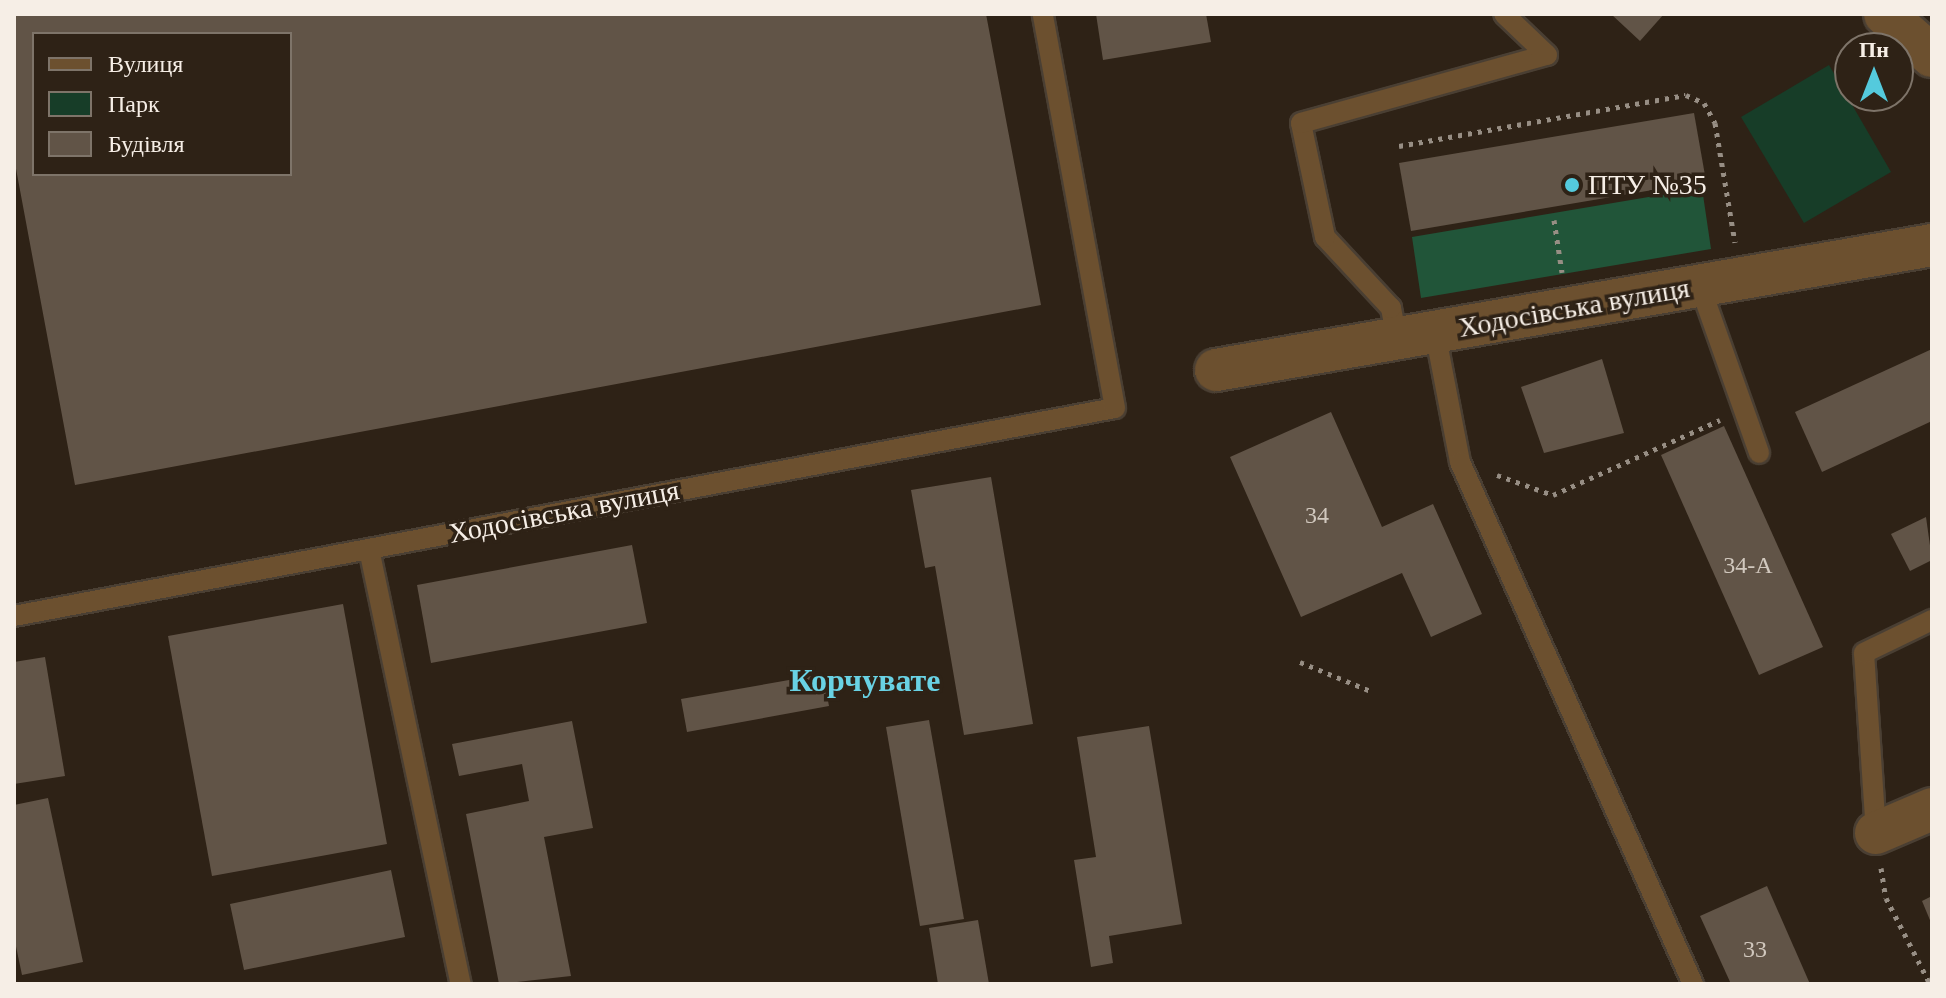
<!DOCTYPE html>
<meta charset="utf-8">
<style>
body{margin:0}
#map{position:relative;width:1946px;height:998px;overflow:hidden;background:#2e2216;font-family:"Times New Roman",serif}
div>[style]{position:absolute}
.green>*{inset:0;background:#173d28}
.forest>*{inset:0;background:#215539}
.building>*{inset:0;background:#615447}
.path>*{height:5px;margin-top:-2.5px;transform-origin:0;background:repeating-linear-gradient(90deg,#978e84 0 4px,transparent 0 10px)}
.roads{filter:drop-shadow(2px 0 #4a3f33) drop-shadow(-2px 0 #4a3f33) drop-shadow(0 2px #4a3f33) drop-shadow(0 -2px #4a3f33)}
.service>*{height:20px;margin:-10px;padding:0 10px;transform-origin:10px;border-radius:10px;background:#6c502f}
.minor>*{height:42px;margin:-21px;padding:0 21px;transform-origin:21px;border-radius:21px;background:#6c502f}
.dots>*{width:22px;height:22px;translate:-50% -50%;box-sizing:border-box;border:4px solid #2e2216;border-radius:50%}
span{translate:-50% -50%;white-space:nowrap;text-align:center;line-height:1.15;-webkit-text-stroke:7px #2e2216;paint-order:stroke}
.number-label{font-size:24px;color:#d1c8be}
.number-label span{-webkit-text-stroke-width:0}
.poi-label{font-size:28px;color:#f6eee6}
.left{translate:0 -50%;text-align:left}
.street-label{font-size:28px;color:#f6eee6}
.quarter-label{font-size:32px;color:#69d2e4;font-weight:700}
.frame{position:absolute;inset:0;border:16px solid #f6eee6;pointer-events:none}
.legend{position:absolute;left:32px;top:32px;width:260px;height:144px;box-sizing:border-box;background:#2e2216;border:2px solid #7e7469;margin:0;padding:10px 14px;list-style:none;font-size:24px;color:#f6eee6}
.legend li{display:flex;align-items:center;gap:16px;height:40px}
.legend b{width:40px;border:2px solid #7e7469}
.north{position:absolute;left:1834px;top:32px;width:80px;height:80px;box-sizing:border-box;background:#2e2216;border:2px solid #7e7469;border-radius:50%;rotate:0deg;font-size:22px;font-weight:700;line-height:32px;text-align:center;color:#f6eee6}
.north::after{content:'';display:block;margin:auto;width:28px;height:36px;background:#54cadd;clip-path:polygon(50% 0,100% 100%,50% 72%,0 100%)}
</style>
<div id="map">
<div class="green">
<div style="clip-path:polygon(1829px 65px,1891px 172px,1804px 223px,1741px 117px)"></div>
</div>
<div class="forest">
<div style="clip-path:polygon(1702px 188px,1711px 249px,1421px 298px,1412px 237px)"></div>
</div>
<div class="building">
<div style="clip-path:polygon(evenodd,14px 14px,986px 14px,1041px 305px,75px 485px,14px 158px,14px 14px,34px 34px,290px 34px,290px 174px,34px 174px,34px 34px)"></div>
<div style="clip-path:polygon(1096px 14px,1206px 14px,1211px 42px,1103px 60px)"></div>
<div style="clip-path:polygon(1611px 14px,1664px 14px,1640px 41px)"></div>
<div style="clip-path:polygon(1694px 113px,1706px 181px,1411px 231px,1399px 163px)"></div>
<div style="clip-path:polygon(1932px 349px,1932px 421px,1822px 472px,1795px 412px)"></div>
<div style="clip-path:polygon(1602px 359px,1624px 433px,1544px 453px,1521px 387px)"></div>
<div style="clip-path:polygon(1331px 412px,1382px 527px,1433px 504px,1482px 614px,1431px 637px,1402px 573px,1301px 617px,1230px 457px)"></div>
<div style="clip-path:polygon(1724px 426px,1823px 647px,1759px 675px,1661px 455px)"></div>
<div style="clip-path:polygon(991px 477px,1033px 724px,964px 735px,935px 566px,925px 568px,911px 490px)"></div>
<div style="clip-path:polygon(1926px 517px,1932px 560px,1910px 571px,1891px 534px)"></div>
<div style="clip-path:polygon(632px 545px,647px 623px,431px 663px,417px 585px)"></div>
<div style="clip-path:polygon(343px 604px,387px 844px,212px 876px,168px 636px)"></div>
<div style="clip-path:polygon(45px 657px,65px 776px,14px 784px,14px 662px)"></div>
<div style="clip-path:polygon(823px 674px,829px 706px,687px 732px,681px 699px)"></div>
<div style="clip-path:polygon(929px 720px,964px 919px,920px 926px,886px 727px)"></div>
<div style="clip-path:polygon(572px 721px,593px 828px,544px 837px,571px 976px,499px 984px,466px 814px,529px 801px,522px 764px,459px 776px,452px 744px)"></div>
<div style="clip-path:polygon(1149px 726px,1182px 924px,1109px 936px,1113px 963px,1091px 967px,1074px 860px,1096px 857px,1077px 737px)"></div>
<div style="clip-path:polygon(48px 798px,83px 962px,22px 975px,14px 937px,14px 805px)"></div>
<div style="clip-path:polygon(391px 870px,405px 937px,244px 970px,230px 904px)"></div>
<div style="clip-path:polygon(1767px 886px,1810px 984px,1731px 984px,1700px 916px)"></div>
<div style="clip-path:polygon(1932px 896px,1932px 925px,1922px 901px)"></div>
<div style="clip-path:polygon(978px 920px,989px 984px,938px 984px,929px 928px)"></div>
</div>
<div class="path">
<div style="left:1399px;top:146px;width:291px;rotate:-10.1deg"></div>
<div style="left:1686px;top:95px;width:20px;rotate:24deg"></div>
<div style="left:1704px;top:103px;width:23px;rotate:61deg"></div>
<div style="left:1715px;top:123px;width:121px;rotate:80.5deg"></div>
<div style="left:1554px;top:220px;width:53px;rotate:81.3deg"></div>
<div style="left:1497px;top:475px;width:59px;rotate:19.7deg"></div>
<div style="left:1553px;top:495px;width:183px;rotate:-24.2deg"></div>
<div style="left:1300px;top:662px;width:79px;rotate:22.3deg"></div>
<div style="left:1881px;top:868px;width:30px;rotate:81deg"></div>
<div style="left:1886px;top:898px;width:97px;rotate:62.9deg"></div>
</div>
<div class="roads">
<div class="service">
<div style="left:1700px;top:286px;width:177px;rotate:70.5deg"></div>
<div style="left:1435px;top:332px;width:132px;rotate:79.1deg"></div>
<div style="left:1460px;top:462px;width:572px;rotate:65.95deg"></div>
<div style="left:1397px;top:339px;width:32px;rotate:-101deg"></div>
<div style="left:1391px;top:308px;width:97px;rotate:-132.9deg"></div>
<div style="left:1325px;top:237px;width:116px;rotate:-101.9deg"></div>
<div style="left:1301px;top:123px;width:255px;rotate:-15.5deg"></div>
<div style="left:1547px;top:55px;width:59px;rotate:-136.4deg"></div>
<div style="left:369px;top:549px;width:445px;rotate:78.1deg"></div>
<div style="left:14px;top:616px;width:1120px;rotate:-10.7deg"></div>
<div style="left:1115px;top:408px;width:401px;rotate:-100.4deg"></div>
<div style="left:1876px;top:833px;width:180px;rotate:-93.8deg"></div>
<div style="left:1864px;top:653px;width:76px;rotate:-25.9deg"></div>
</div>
<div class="minor">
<div style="left:1885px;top:14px;width:63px;rotate:41.8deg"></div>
<div style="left:1216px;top:370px;width:727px;rotate:-9.9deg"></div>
<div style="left:1876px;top:833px;width:61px;rotate:-23.2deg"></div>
</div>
</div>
<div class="dots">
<div style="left:1572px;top:185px;background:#54cadd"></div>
</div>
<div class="number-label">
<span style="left:1317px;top:516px">34</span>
<span style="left:1748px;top:566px">34-А</span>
<span style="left:1755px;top:950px">33</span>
</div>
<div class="poi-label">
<span class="left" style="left:1588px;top:185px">ПТУ №35</span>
</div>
<div class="street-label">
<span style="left:1574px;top:308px;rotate:-10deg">Ходосівська вулиця</span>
<span style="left:564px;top:512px;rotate:-11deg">Ходосівська вулиця</span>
</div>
<div class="quarter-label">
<span style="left:865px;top:680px">Корчувате</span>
</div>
<div class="frame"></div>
<ul class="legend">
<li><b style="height:10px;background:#6c502f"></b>Вулиця</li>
<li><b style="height:22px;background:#173d28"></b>Парк</li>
<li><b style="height:22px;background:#615447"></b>Будівля</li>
</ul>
<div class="north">Пн</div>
</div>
